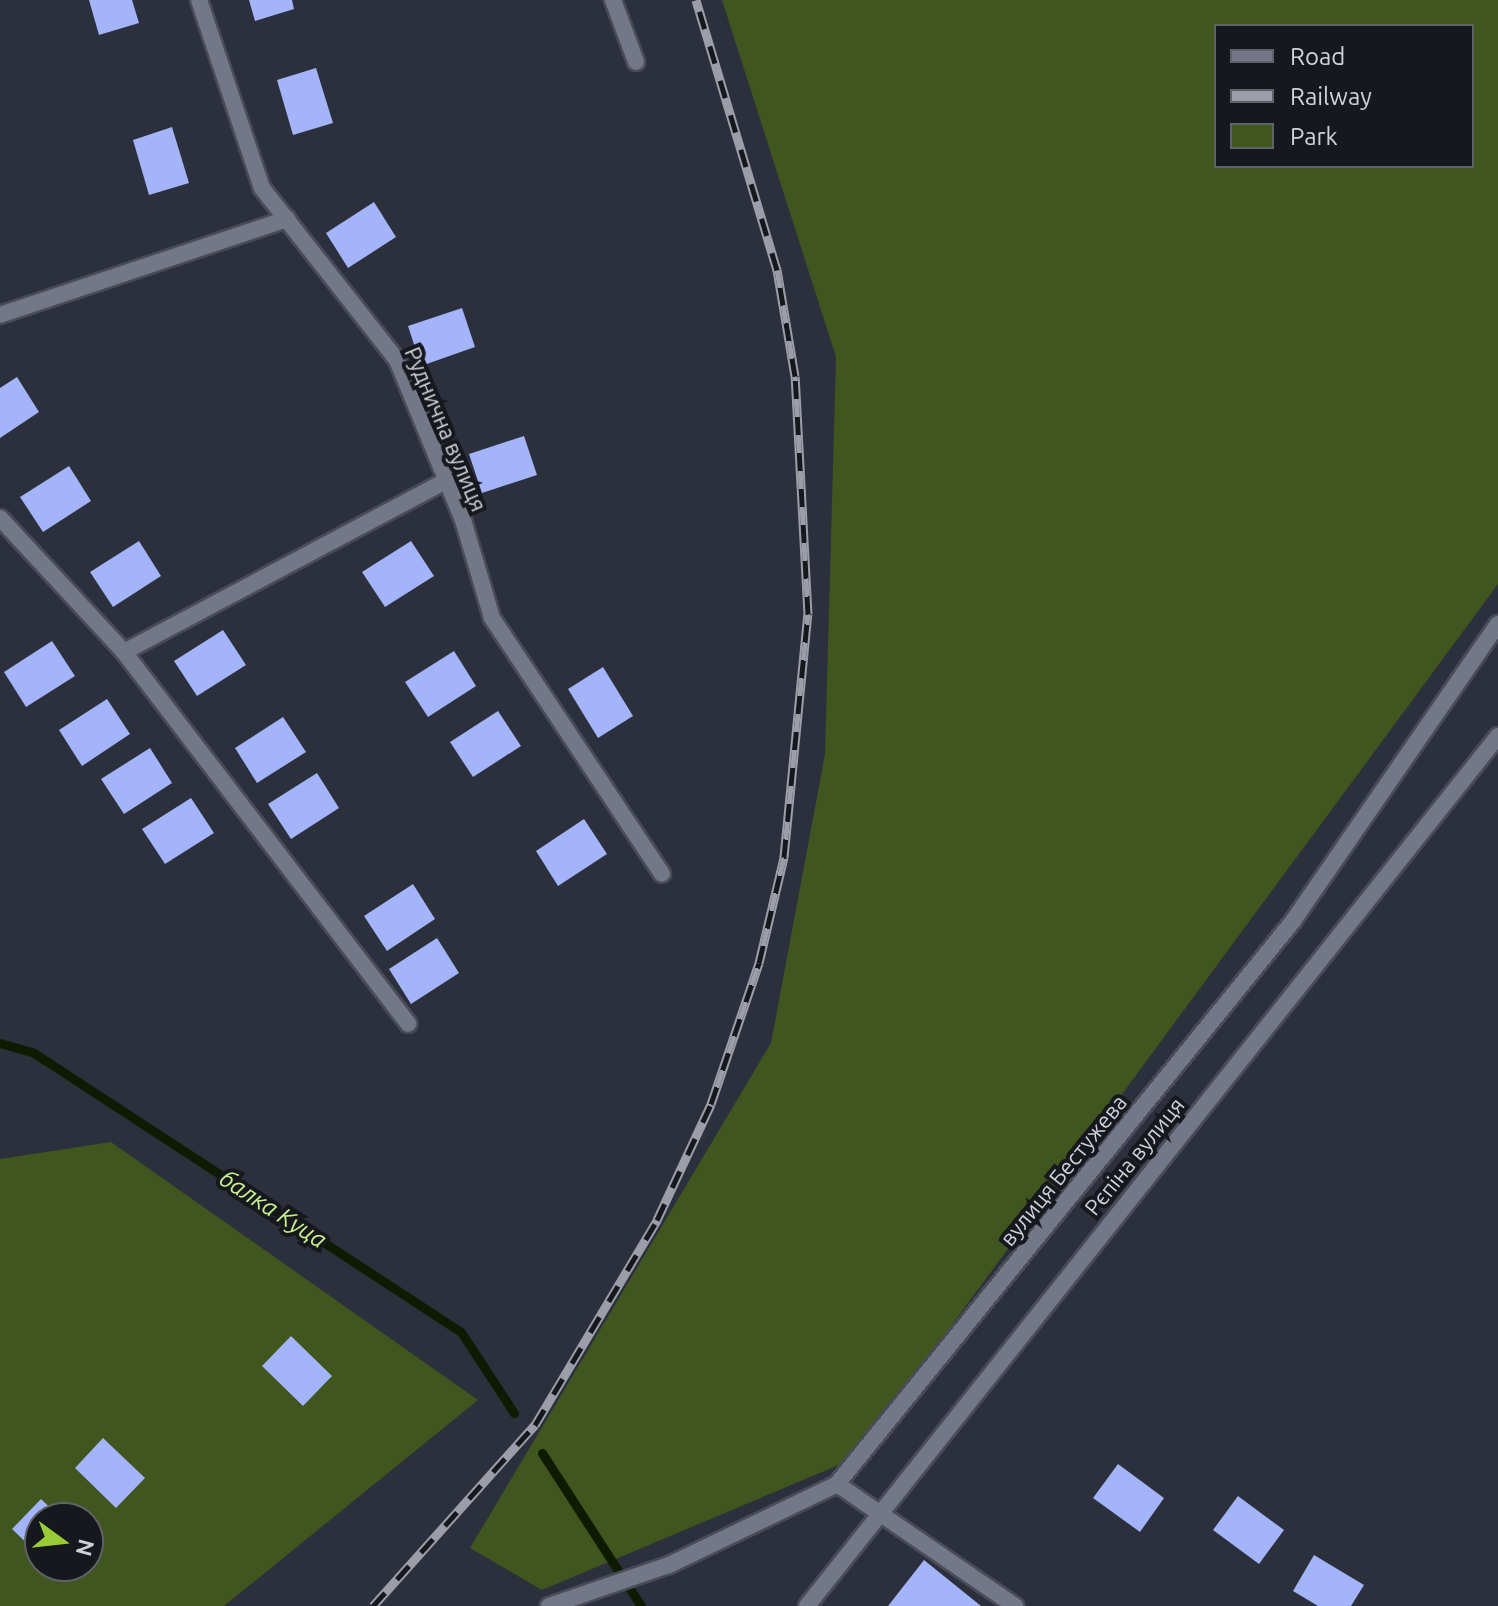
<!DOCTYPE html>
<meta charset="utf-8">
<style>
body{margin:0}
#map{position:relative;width:1498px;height:1606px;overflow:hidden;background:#2c303d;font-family:Ubuntu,sans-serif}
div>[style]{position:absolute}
.green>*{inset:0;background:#41551e}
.stream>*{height:9px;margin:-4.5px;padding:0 4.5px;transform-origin:4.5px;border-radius:4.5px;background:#0f1b00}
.building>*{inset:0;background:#a3b4f9}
.roads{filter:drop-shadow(2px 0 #494c57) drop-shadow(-2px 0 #494c57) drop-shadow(0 2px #494c57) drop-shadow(0 -2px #494c57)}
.minor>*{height:16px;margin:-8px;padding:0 8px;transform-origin:8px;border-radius:8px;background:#737787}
.tertiary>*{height:16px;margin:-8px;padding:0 8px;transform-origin:8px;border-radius:8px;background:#737787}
.rail>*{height:9px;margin-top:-4.5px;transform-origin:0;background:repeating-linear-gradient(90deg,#16181e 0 18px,#9b9ea8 0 36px);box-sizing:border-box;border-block:2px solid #9b9ea8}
span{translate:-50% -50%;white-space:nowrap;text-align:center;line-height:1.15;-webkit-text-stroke:8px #16181e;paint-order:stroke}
.street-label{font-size:22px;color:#d0d2db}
.water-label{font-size:24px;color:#c9f08f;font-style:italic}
.legend{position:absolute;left:1214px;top:24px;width:260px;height:144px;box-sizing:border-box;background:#16181e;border:2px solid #60626a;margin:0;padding:10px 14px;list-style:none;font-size:24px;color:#d0d2db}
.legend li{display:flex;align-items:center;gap:16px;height:40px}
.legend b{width:40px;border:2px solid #60626a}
.north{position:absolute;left:24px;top:1502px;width:80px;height:80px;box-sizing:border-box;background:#16181e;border:2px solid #60626a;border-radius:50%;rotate:105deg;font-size:22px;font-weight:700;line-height:32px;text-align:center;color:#d0d2db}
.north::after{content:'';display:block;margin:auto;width:28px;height:36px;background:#99cb36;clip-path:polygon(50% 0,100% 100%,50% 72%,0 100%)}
</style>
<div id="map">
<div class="green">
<div style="clip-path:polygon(evenodd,722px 0,1498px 0,1498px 584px,853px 1459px,542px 1590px,470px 1548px,771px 1043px,825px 754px,836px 357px,722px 0,1216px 26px,1472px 26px,1472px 166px,1216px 166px,1216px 26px)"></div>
<div style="clip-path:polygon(evenodd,111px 1142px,478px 1400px,224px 1606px,0 1606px,0 1159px,111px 1142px,40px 1518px,88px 1518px,88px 1566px,40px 1566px,40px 1518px)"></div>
</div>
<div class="stream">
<div style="left:0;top:1043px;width:35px;rotate:16deg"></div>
<div style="left:34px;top:1053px;width:510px;rotate:33.16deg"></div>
<div style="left:461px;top:1332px;width:97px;rotate:56.8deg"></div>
<div style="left:542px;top:1453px;width:182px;rotate:57.1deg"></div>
</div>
<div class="building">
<div style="clip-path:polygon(89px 0,132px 0,139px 23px,99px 35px)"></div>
<div style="clip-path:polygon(249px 0,292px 0,294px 9px,255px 21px)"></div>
<div style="clip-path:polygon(316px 68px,333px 123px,293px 135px,277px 80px)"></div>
<div style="clip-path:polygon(172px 127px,189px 183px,149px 195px,133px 140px)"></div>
<div style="clip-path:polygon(374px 202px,396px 237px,348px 268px,326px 233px)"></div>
<div style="clip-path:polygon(462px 308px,475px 347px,421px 366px,408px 326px)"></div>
<div style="clip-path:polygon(17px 377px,39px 412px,0 438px,0 388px)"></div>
<div style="clip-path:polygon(524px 436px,537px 475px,482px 493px,469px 454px)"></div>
<div style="clip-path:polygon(69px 466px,91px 501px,43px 532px,20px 497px)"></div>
<div style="clip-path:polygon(139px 541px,161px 576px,113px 607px,90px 572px)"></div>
<div style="clip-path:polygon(411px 541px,434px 576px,385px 607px,362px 572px)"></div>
<div style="clip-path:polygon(223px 630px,246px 665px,197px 696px,174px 661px)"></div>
<div style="clip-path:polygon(52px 641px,75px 676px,26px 707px,4px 672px)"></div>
<div style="clip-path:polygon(454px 651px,476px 686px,428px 717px,405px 682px)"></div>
<div style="clip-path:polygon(603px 667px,633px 716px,598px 738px,568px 689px)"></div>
<div style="clip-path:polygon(107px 699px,130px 734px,82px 766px,59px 730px)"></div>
<div style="clip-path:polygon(498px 711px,521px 746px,473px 777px,450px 742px)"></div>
<div style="clip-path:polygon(283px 717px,306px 752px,257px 783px,235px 748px)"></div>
<div style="clip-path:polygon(150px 748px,172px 783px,124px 814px,101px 779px)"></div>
<div style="clip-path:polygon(317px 773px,339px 808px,291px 839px,268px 804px)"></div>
<div style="clip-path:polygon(191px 798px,214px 833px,165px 864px,142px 829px)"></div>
<div style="clip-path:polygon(584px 819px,607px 854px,558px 886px,536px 851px)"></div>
<div style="clip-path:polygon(413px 884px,435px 919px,387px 951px,364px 916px)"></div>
<div style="clip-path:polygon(437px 938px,459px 973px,411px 1004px,389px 969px)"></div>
<div style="clip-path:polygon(291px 1336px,332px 1376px,303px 1406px,262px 1366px)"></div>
<div style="clip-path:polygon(103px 1438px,145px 1478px,116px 1508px,75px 1468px)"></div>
<div style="clip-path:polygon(1118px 1464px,1164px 1498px,1140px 1532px,1093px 1498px)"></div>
<div style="clip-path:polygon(1238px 1496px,1284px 1530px,1259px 1564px,1213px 1530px)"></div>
<div style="clip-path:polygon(41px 1499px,61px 1518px,40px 1518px,40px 1556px,12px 1529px)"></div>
<div style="clip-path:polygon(1314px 1555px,1364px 1585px,1351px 1606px,1318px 1606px,1293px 1591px)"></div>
<div style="clip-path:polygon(924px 1560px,981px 1606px,888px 1606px)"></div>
</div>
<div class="roads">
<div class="minor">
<div style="left:199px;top:0;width:198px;rotate:71.5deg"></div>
<div style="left:262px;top:188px;width:219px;rotate:51.9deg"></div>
<div style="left:397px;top:360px;width:173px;rotate:67.6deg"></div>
<div style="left:463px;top:520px;width:102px;rotate:73.5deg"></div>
<div style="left:492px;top:618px;width:307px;rotate:56.4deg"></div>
<div style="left:613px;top:0;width:66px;rotate:69.6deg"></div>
<div style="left:0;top:315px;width:303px;rotate:-18.5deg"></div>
<div style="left:0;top:518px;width:183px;rotate:47.2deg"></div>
<div style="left:124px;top:652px;width:366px;rotate:-28deg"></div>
<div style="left:124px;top:652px;width:468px;rotate:52.6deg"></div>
<div style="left:837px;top:1484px;width:216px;rotate:34.4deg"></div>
<div style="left:549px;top:1606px;width:127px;rotate:-18.9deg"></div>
<div style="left:669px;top:1565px;width:187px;rotate:-25.7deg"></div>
<div style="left:837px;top:1484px;width:725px;rotate:-50.99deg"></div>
<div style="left:1293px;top:921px;width:361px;rotate:-55.4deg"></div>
</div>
<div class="tertiary">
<div style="left:807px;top:1606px;width:1111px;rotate:-51.54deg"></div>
</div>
</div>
<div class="rail">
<div style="left:373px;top:1606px;width:243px;rotate:-48.2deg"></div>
<div style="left:535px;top:1425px;width:239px;rotate:-59.2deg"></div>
<div style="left:657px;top:1220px;width:128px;rotate:-65deg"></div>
<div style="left:711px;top:1104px;width:149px;rotate:-71.2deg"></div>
<div style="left:759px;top:963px;width:109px;rotate:-76.7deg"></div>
<div style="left:784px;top:857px;width:244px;rotate:-84.4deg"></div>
<div style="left:808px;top:614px;width:238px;rotate:-93.1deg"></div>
<div style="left:795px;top:376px;width:108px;rotate:-99.6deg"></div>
<div style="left:777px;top:270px;width:282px;rotate:-106.7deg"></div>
</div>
<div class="street-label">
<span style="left:446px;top:429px;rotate:67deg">Руднична вулиця</span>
<span style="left:1134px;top:1156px;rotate:-51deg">Рєпіна вулиця</span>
<span style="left:1063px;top:1170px;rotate:-51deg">вулиця Бестужева</span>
</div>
<div class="water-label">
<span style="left:273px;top:1209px;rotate:33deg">балка Куца</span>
</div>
<ul class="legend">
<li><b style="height:10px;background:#737787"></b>Road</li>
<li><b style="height:10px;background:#9b9ea8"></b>Railway</li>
<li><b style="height:22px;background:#41551e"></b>Park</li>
</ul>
<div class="north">N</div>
</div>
